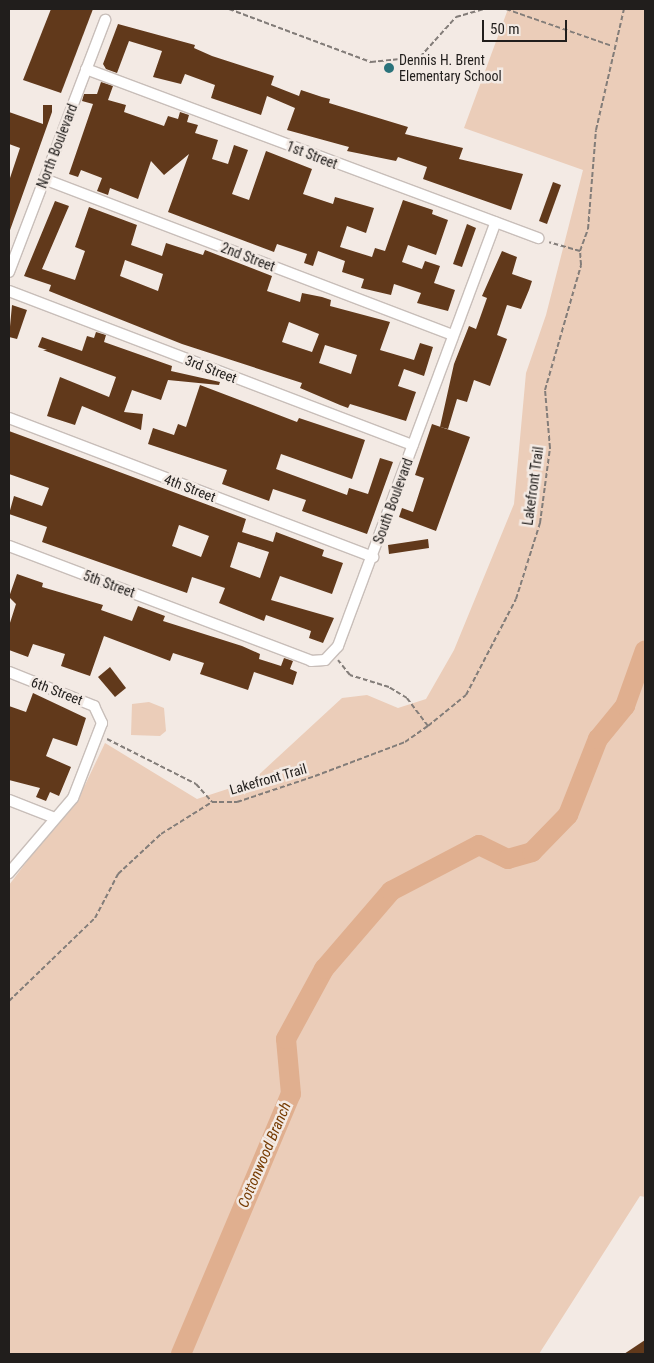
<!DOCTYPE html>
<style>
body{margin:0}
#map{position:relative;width:654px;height:1363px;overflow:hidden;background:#f3eae4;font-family:"Roboto Condensed",sans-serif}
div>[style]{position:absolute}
.green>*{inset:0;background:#ebcdb9}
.river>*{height:20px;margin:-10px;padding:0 10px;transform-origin:10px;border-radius:10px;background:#e0af8f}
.building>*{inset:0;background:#61391b}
.path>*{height:2px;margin-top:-1px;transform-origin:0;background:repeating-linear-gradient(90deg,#837d79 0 5px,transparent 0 7.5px)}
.roads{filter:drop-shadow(1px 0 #c8beb9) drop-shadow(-1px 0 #c8beb9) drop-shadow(0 1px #c8beb9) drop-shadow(0 -1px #c8beb9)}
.minor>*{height:10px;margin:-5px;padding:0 5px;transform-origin:5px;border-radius:5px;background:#fff}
.dots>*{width:14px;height:14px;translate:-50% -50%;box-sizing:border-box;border:2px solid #f3eae4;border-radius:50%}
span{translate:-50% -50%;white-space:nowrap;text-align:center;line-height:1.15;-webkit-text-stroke:5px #f3eae4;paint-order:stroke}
.poi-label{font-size:14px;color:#211e1c}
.left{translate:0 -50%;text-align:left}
.street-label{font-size:14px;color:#211e1c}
.water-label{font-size:15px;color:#753a01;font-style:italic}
.frame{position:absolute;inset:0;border:10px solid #211e1c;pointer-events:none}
.scale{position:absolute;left:482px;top:20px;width:85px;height:22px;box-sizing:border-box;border:2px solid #211e1c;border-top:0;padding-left:6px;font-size:15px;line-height:18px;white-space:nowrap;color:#211e1c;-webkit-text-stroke:4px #f3eae4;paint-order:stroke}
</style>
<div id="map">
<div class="green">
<div style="clip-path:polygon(508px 9px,645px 9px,645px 1197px,640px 1196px,539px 1354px,9px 1354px,9px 885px,85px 785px,105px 743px,197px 799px,252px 781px,342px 698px,367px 695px,398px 708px,426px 699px,454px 650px,514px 504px,526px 373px,546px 315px,583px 170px,464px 128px)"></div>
<div style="clip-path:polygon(149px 702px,164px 708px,166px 731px,160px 736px,131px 735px,132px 704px)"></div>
</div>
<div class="river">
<div style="left:181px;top:1354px;width:282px;rotate:-67.1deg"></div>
<div style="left:291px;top:1094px;width:55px;rotate:-95.2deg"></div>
<div style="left:286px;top:1039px;width:80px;rotate:-61.5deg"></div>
<div style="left:324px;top:969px;width:103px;rotate:-49.3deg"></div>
<div style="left:391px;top:891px;width:99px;rotate:-27.6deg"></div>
<div style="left:479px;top:845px;width:32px;rotate:26deg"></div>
<div style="left:508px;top:859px;width:25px;rotate:-16deg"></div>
<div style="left:532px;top:852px;width:52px;rotate:-45.8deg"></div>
<div style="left:568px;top:815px;width:82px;rotate:-68.5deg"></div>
<div style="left:598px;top:739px;width:43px;rotate:-50.7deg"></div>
<div style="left:625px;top:706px;width:59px;rotate:-70.3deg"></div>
</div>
<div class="building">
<div style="clip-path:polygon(51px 9px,93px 9px,61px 93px,23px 80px)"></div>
<div style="clip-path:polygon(118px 24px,195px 45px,194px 48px,212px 56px,274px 76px,271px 85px,299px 96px,301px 90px,322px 97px,330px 99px,329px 103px,408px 127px,405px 134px,463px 148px,459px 159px,523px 174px,511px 210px,423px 179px,427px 167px,398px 157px,396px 161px,347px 151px,349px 147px,287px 130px,295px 108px,267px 96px,261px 115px,211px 98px,215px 85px,185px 74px,181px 84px,153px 77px,162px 51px,129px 41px,117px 73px,106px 69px,103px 64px)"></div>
<div style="clip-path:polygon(101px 82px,113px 86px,108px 100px,126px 105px,124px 112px,164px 126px,168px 116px,178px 119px,180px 112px,189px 115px,187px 122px,198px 125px,195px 133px,218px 140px,212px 159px,228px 164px,234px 145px,248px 150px,232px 194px,249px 200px,266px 151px,312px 169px,303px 194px,333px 204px,335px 197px,374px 208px,366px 233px,347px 226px,340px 247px,372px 257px,375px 248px,385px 251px,403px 200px,433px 210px,432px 214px,448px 220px,436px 255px,408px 245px,402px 262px,422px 269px,425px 261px,440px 266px,434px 283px,455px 290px,448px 311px,417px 303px,421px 293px,394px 284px,391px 295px,361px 288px,364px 279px,342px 272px,345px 261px,318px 251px,313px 266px,304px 263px,307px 254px,277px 244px,274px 252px,168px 212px,189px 154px,164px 175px,151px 161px,138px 199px,110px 188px,108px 195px,97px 191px,102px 178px,81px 170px,78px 177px,69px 174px,93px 104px,82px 101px,84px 94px,97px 94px)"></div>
<div style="clip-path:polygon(43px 105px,52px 105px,52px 112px,9px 233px,9px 181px,20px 148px,9px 144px,9px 112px,43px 124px)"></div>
<div style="clip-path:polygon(553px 182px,561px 185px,547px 224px,539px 221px)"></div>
<div style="clip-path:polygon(evenodd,55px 201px,69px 206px,42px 269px,75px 280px,85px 251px,75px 247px,89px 207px,137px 225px,131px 245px,162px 256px,166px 243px,203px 255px,205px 250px,272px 276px,267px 291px,300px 302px,302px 293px,322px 297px,331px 300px,330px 306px,390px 322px,380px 350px,414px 360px,420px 343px,433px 347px,424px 376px,404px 369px,398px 386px,416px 392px,406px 421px,350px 404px,348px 408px,340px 405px,300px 388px,302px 383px,182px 344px,49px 291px,51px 285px,24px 276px,55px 201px,125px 260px,163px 274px,158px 291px,120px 276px,125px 260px,55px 201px,289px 322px,319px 334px,312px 352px,282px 342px,289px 322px,55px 201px,325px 345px,357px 355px,351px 374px,319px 363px,325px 345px)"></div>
<div style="clip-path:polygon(467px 224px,476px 228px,462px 267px,453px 264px)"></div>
<div style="clip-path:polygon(502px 251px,517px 257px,512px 274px,532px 281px,529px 290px,521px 309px,507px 305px,497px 335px,507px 339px,490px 386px,474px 380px,467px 402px,457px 399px,448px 429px,440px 427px,454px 364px,469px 326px,476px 329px,487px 298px,482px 296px)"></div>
<div style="clip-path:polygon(12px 305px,27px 310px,17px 339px,9px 337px)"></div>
<div style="clip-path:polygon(96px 332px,106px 335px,104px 342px,172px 366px,171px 371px,220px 382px,219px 385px,168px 380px,161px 400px,132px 390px,124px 412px,143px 414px,141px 430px,82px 406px,75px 425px,47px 416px,60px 377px,109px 397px,116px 377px,43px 350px,47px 350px,38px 347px,42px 337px,82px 351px,87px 336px,94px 338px)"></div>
<div style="clip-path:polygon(200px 385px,297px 422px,299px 418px,365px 440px,352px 479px,281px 454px,276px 469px,347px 495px,349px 488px,368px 494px,380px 458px,393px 462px,367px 534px,302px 511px,306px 500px,273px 489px,269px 501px,222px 484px,227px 470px,148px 444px,153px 428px,174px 435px,178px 424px,186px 427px)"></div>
<div style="clip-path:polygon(432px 424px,470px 437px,436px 531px,399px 517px,402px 508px,413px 512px,424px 478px,415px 475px)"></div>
<div style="clip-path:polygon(evenodd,9px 431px,246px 519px,242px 532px,273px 542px,276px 532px,324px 550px,322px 556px,343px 563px,332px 594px,280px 576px,271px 600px,334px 618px,323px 643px,309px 638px,311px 631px,266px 615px,264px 621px,219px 603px,225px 588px,192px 577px,187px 593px,42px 542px,47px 527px,9px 514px,14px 496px,42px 506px,49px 488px,9px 474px,9px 431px,179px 525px,209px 536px,201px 557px,172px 546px,179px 525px,9px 431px,238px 542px,269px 552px,260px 578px,230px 567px,238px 542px)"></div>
<div style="clip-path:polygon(428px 539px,429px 548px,389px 554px,388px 545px)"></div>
<div style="clip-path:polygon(17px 574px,43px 583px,42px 587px,103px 605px,101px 610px,132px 621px,138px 606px,165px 616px,163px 621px,242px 646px,260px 654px,259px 659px,281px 666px,284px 658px,293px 661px,290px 669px,297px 672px,293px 685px,254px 672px,248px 690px,200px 674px,204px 663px,173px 653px,170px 661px,104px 636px,90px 676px,61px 666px,65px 654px,33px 644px,28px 657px,9px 650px,9px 626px,16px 604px,9px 597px)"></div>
<div style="clip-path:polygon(110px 667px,126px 688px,115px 697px,98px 677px)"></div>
<div style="clip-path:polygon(33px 693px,86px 718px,77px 746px,53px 738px,46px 756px,71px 767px,59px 796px,50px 792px,46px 801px,36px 797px,40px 788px,9px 780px,9px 706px,26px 712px)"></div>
<div style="clip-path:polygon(645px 1340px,645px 1354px,624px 1354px)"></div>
</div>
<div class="path">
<div style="left:229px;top:9px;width:152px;rotate:20.5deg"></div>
<div style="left:371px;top:62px;width:49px;rotate:-5.8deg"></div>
<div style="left:420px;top:57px;width:54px;rotate:-48deg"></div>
<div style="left:456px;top:17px;width:29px;rotate:-16deg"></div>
<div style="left:506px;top:9px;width:112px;rotate:19.2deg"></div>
<div style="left:580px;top:251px;width:23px;rotate:-70deg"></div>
<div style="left:588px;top:229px;width:99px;rotate:-85.4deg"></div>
<div style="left:596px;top:130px;width:124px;rotate:-77deg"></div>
<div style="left:428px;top:726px;width:49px;rotate:-39.2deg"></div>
<div style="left:466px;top:695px;width:108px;rotate:-62.5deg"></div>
<div style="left:516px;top:599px;width:80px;rotate:-72.5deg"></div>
<div style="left:540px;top:523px;width:76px;rotate:-82.4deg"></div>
<div style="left:550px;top:448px;width:58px;rotate:-94.9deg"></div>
<div style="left:545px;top:390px;width:130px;rotate:-73.9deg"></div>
<div style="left:581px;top:265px;width:14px;rotate:-94deg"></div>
<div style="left:580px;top:251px;width:32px;rotate:-164deg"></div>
<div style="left:107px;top:739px;width:100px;rotate:26.8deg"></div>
<div style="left:196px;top:784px;width:24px;rotate:48deg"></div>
<div style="left:9px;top:1001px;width:120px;rotate:-44deg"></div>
<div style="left:95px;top:918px;width:50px;rotate:-62.4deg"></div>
<div style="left:118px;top:874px;width:59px;rotate:-42.9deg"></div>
<div style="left:161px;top:834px;width:60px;rotate:-32.1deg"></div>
<div style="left:212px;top:802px;width:25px"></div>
<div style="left:237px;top:802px;width:82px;rotate:-18.4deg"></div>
<div style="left:315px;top:776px;width:96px;rotate:-20.7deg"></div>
<div style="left:405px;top:742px;width:28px;rotate:-35deg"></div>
<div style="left:428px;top:726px;width:35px;rotate:-127deg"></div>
<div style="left:407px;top:698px;width:21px;rotate:-149deg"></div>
<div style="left:389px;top:687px;width:41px;rotate:-162.9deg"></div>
<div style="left:350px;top:675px;width:19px;rotate:-129deg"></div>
</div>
<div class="roads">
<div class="minor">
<div style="left:86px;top:69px;width:483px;rotate:20.5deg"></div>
<div style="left:44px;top:179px;width:437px;rotate:20.9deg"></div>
<div style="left:9px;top:272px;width:270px;rotate:-69.1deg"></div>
<div style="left:9px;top:291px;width:432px;rotate:20.9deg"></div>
<div style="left:9px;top:418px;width:390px;rotate:20.9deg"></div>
<div style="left:9px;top:546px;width:323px;rotate:20.8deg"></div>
<div style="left:311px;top:661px;width:14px;rotate:-4deg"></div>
<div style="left:325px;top:660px;width:19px;rotate:-47deg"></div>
<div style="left:338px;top:646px;width:452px;rotate:-69.6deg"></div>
<div style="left:9px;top:672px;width:92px;rotate:21.8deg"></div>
<div style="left:94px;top:706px;width:19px;rotate:65deg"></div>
<div style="left:102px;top:723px;width:80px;rotate:111.1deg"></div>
<div style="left:73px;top:798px;width:99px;rotate:130.5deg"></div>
<div style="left:9px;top:800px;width:49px;rotate:21.4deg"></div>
</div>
</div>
<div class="dots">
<div style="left:389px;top:68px;background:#2a737b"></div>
</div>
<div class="poi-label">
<span class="left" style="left:399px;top:68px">Dennis H. Brent<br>Elementary School</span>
</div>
<div class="street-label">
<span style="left:57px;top:146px;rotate:-69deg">North Boulevard</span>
<span style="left:312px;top:155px;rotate:21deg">1st Street</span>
<span style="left:248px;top:257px;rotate:21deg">2nd Street</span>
<span style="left:211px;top:369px;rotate:21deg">3rd Street</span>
<span style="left:533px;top:486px;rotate:-82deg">Lakefront Trail</span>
<span style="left:190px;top:488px;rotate:21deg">4th Street</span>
<span style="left:393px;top:501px;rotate:-70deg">South Boulevard</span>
<span style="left:109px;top:584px;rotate:20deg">5th Street</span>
<span style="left:57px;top:691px;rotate:21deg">6th Street</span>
<span style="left:268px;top:779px;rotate:-16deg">Lakefront Trail</span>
</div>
<div class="water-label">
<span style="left:265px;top:1155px;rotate:-67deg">Cottonwood Branch</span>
</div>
<div class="frame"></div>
<div class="scale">50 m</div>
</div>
